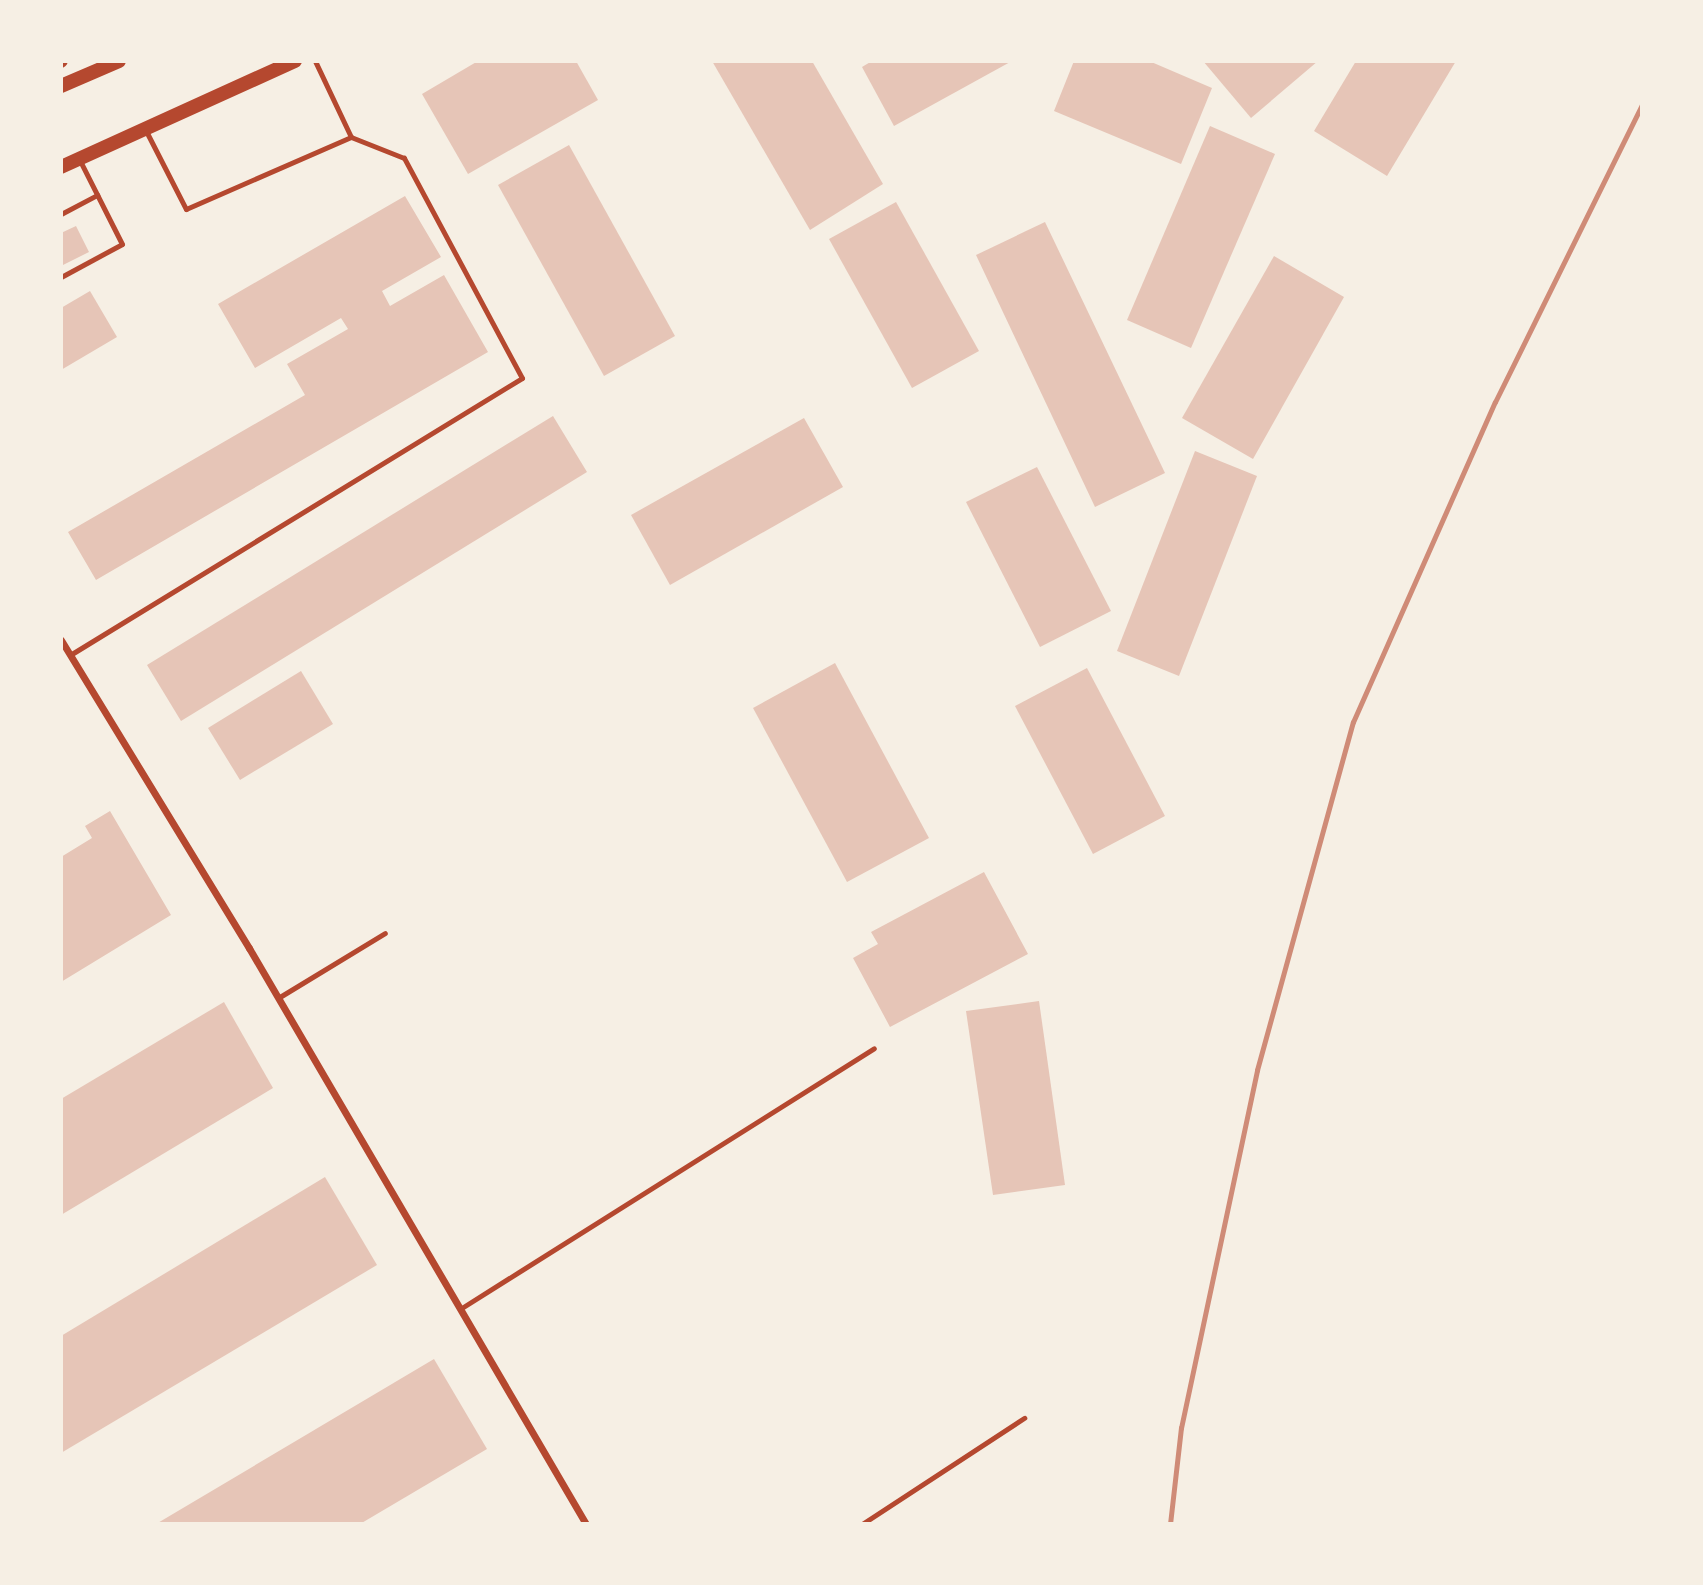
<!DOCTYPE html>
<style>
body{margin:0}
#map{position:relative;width:1703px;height:1585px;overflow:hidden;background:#f6efe4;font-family:"Noto Sans",sans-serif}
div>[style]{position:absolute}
.building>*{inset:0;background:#e6c5b7}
.service>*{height:5px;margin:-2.5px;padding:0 2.5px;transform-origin:2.5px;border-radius:2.5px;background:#b5482f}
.minor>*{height:7px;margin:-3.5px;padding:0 3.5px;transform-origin:3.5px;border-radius:3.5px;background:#b5482f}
.tertiary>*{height:12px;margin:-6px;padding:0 6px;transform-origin:6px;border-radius:6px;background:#b5482f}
.secondary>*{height:14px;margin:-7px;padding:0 7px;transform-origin:7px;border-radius:7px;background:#b5482f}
.rail>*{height:5px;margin:-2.5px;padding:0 2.5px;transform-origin:2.5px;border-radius:2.5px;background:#cf8b77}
span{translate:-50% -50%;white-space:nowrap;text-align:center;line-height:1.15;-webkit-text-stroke:6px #f6efe4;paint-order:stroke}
.frame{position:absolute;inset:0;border:63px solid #f6efe4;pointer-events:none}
</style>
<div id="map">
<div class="building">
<div style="clip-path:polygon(478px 61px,576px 61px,598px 100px,468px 174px,422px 94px)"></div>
<div style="clip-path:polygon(712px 61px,812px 61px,883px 184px,810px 230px)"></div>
<div style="clip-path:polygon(872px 61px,1012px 61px,894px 126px,862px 67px)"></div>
<div style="clip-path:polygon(1074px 61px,1149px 61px,1212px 88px,1181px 164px,1054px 111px)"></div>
<div style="clip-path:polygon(1203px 61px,1318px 61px,1251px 118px)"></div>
<div style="clip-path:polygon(1356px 61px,1456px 61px,1387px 176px,1314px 131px)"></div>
<div style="clip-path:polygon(1210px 126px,1275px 154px,1191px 348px,1127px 320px)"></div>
<div style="clip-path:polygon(569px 145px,675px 336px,604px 376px,498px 185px)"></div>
<div style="clip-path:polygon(405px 196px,441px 257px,382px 291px,390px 306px,444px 275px,488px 352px,96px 580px,68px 532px,305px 395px,287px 364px,348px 329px,341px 318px,255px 368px,218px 304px)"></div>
<div style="clip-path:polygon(896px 202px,979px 351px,912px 388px,829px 239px)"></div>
<div style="clip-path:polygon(1045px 222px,1165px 473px,1095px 507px,976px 255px)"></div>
<div style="clip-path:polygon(76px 226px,89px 252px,61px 266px,61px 233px)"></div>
<div style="clip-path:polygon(1274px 256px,1344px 297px,1253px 459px,1182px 418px)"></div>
<div style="clip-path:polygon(90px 291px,117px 337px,61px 370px,61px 308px)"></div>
<div style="clip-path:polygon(553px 416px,587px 472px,181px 721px,147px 665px)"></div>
<div style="clip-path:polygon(804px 418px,843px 487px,670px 585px,631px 515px)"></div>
<div style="clip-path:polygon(1195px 451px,1257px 476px,1179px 676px,1117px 651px)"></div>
<div style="clip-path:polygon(1037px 467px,1111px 611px,1040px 647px,966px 502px)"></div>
<div style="clip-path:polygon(835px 663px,929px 838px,847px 882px,753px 708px)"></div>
<div style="clip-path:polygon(1087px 668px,1165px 816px,1093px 854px,1015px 706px)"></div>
<div style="clip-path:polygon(301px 671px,333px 724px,240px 780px,208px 728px)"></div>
<div style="clip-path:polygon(110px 811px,171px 915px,61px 982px,61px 857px,92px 838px,85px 826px)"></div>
<div style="clip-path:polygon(984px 872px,1028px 954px,890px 1027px,853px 958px,878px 944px,871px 932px)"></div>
<div style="clip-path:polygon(1039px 1001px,1065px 1185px,993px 1195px,966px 1011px)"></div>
<div style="clip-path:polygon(224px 1002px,273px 1088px,61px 1215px,61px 1099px)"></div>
<div style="clip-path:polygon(325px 1177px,377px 1265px,61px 1453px,61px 1336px)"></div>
<div style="clip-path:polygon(434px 1359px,487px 1449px,360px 1524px,156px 1524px)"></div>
</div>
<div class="service">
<div style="left:145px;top:129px;width:90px;rotate:62.9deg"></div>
<div style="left:186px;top:209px;width:180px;rotate:-23.6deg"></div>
<div style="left:351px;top:137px;width:84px;rotate:-115.3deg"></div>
<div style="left:61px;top:214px;width:41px;rotate:-27.8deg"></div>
<div style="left:61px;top:277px;width:69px;rotate:-28.4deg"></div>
<div style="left:122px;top:244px;width:95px;rotate:-116.8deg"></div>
<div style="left:70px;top:655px;width:530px;rotate:-31.5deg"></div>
<div style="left:522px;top:378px;width:250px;rotate:-118.2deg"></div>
<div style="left:404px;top:158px;width:57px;rotate:-158.4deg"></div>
<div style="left:278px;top:998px;width:125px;rotate:-31.3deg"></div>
<div style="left:460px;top:1309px;width:489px;rotate:-32.2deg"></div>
<div style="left:862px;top:1524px;width:194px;rotate:-33.2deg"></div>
</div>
<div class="minor">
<div style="left:61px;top:640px;width:361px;rotate:58.6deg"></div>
<div style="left:249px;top:948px;width:667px;rotate:59.67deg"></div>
</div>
<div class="tertiary">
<div style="left:61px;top:62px;width:1px;rotate:-45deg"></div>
</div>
<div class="secondary">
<div style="left:61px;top:86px;width:63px;rotate:-23.3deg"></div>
<div style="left:61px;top:167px;width:257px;rotate:-24.4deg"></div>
</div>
<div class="rail">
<div style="left:1170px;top:1524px;width:97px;rotate:-83.5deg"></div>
<div style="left:1181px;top:1428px;width:366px;rotate:-78deg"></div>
<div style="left:1257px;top:1070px;width:361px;rotate:-74.6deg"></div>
<div style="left:1353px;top:722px;width:350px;rotate:-66.1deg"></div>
<div style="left:1495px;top:402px;width:332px;rotate:-63.7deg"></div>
</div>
<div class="frame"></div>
</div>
